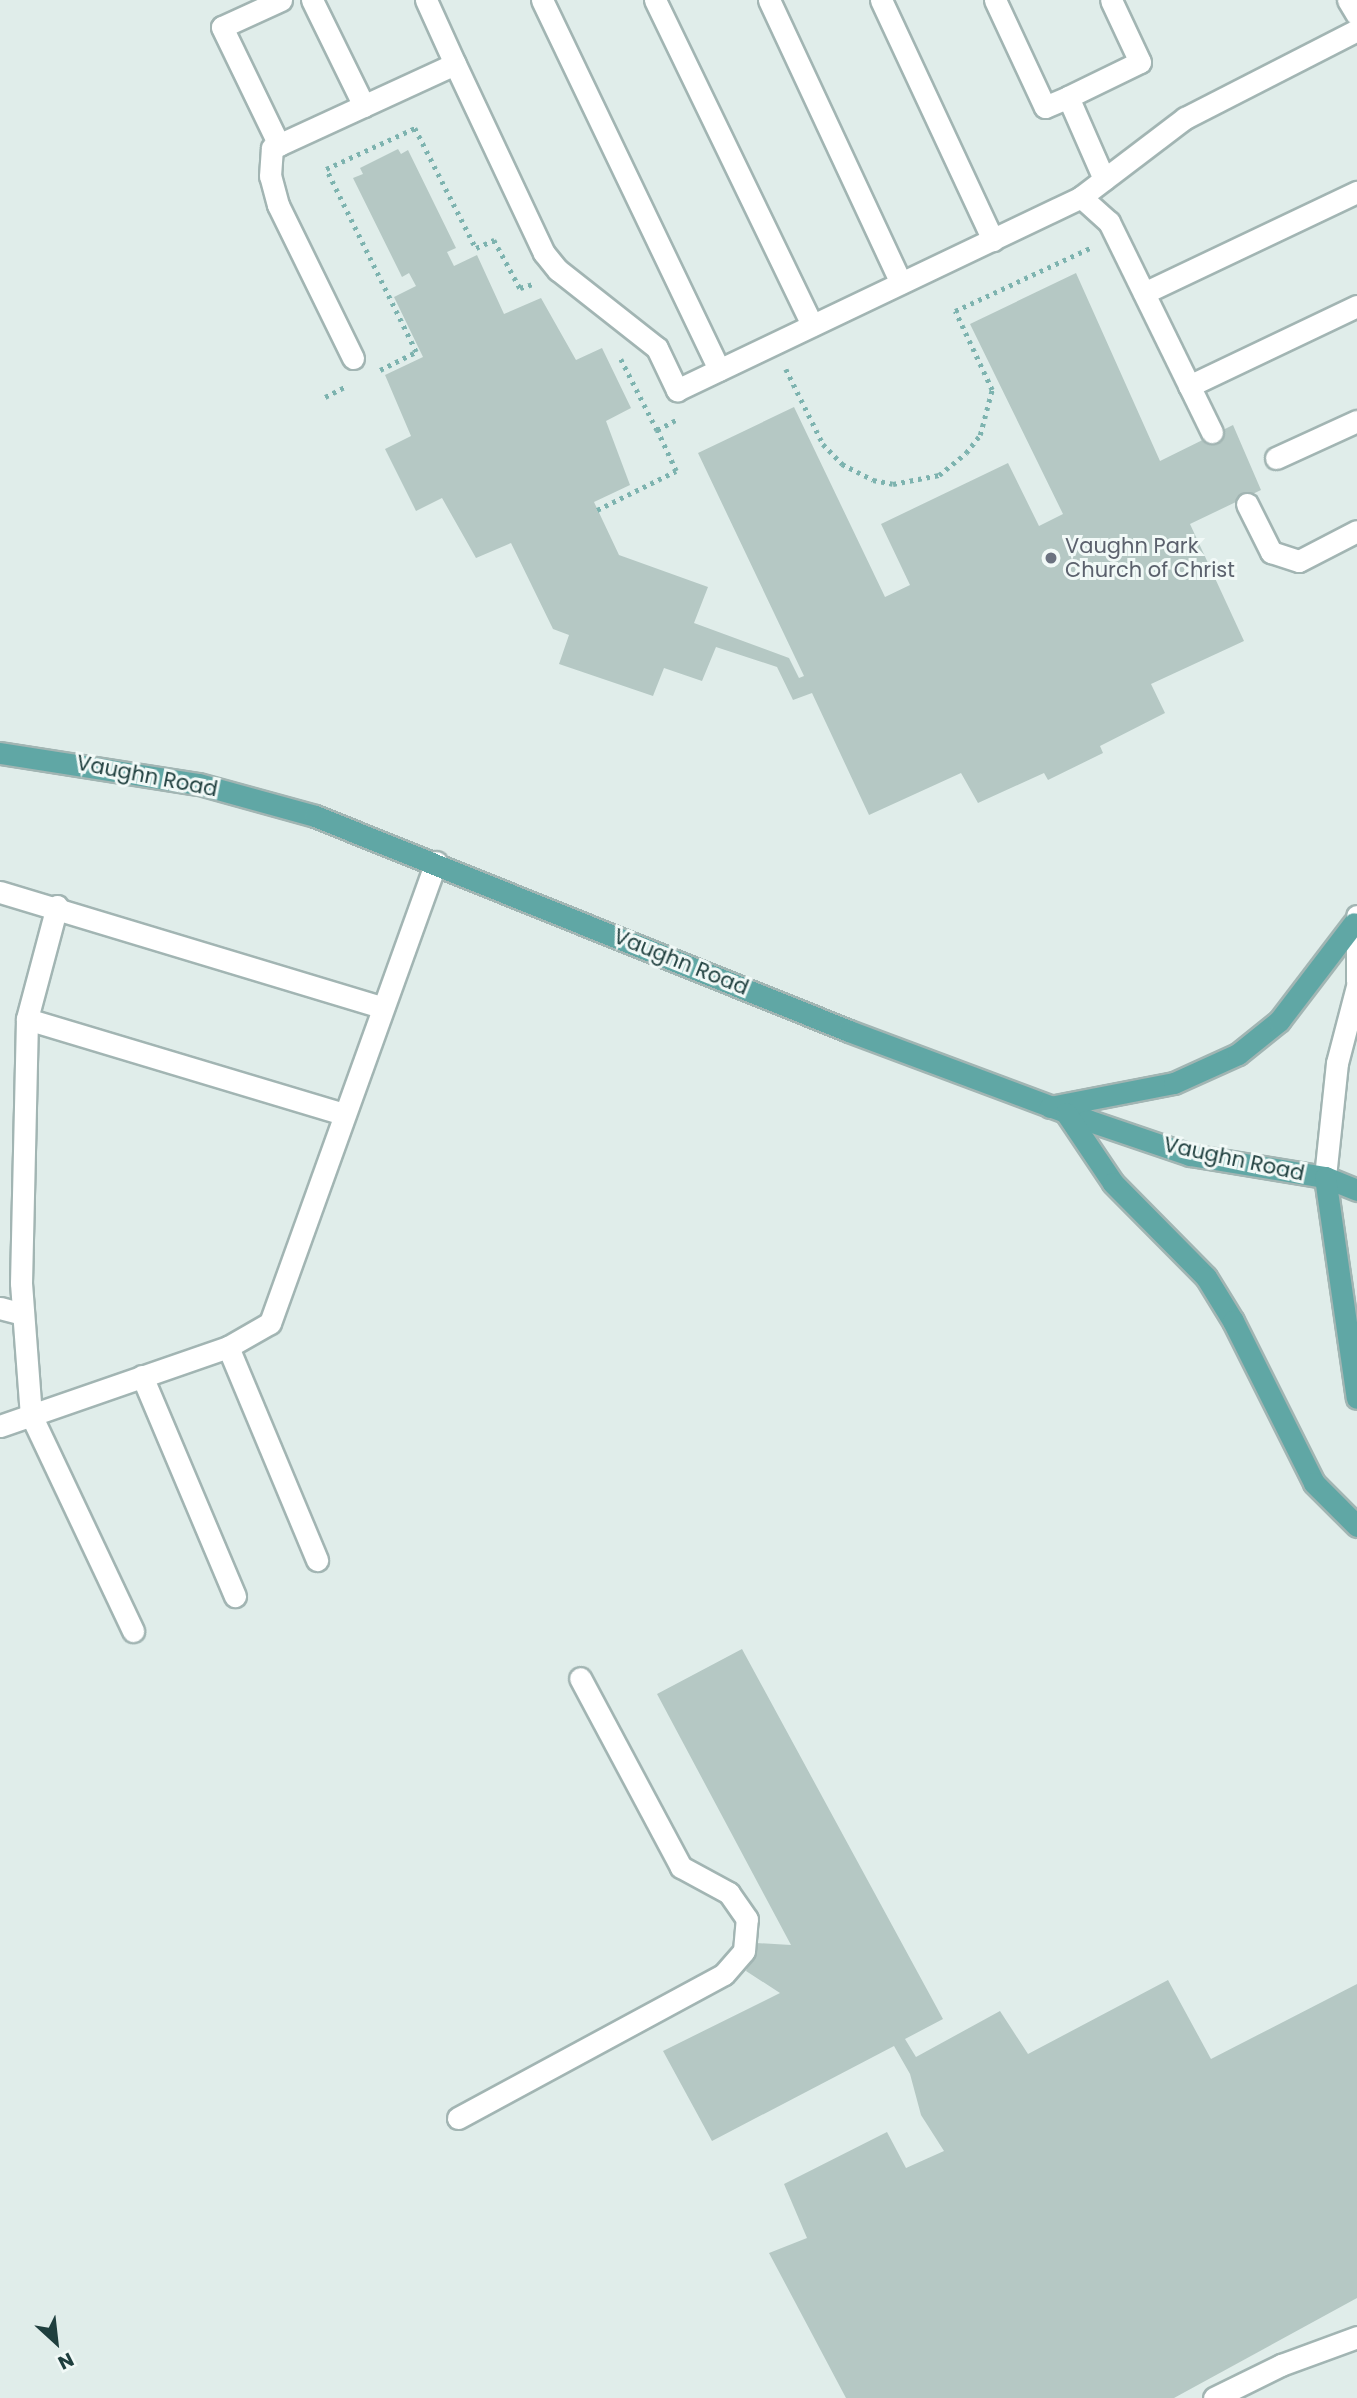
<!DOCTYPE html>
<style>
body{margin:0}
#map{position:relative;width:1357px;height:2398px;overflow:hidden;background:#e0edea;font-family:Poppins,sans-serif}
div>[style]{position:absolute}
.building>*{inset:0;background:#b5c8c4}
.path>*{height:4.5px;margin-top:-2.25px;transform-origin:0;background:repeating-linear-gradient(90deg,#7db3af 0 3.5px,transparent 0 8.5px)}
.roads{filter:drop-shadow(2px 0 #a2b5b3) drop-shadow(-2px 0 #a2b5b3) drop-shadow(0 2px #a2b5b3) drop-shadow(0 -2px #a2b5b3)}
.minor>*{height:21px;margin:-10.5px;padding:0 10.5px;transform-origin:10.5px;border-radius:10.5px;background:#fff}
.major>*{height:21px;margin:-10.5px;padding:0 10.5px;transform-origin:10.5px;border-radius:10.5px;background:#60a7a5}
.dots>*{width:19px;height:19px;translate:-50% -50%;box-sizing:border-box;border:4px solid #f1f9f7;border-radius:50%}
span{translate:-50% -50%;white-space:nowrap;text-align:center;line-height:1.15;-webkit-text-stroke:6px #f1f9f7;paint-order:stroke}
.worship-label{font-size:21px;color:#5b616d}
.left{translate:0 -50%;text-align:left}
.street-label{font-size:21px;color:#1f3f3e}
.north{position:absolute;left:21px;top:2307px;width:70px;height:70px;-webkit-text-stroke:5px #f1f9f7;paint-order:stroke;rotate:153deg;font-size:19px;font-weight:700;line-height:28px;text-align:center;color:#1f3f3e}
.north::after{content:'';display:block;margin:auto;width:24px;height:32px;background:#1f3f3e;clip-path:polygon(50% 0,100% 100%,50% 72%,0 100%)}
</style>
<div id="map">
<div class="building">
<div style="clip-path:polygon(398px 149px,401px 154px,408px 150px,456px 248px,447px 252px,454px 266px,477px 255px,504px 314px,541px 298px,576px 360px,602px 348px,631px 408px,606px 421px,630px 485px,594px 502px,619px 555px,708px 587px,694px 623px,789px 658px,799px 678px,804px 676px,698px 453px,794px 407px,885px 597px,910px 585px,881px 524px,1008px 463px,1039px 526px,1063px 514px,970px 324px,1076px 273px,1160px 461px,1233px 425px,1261px 490px,1190px 524px,1244px 641px,1151px 684px,1165px 713px,1100px 746px,1103px 753px,1048px 780px,1044px 773px,978px 803px,961px 773px,869px 815px,812px 693px,793px 700px,777px 667px,716px 647px,702px 681px,664px 668px,653px 696px,559px 664px,569px 635px,553px 629px,511px 543px,476px 558px,442px 498px,416px 511px,385px 449px,411px 436px,385px 375px,423px 357px,394px 297px,416px 286px,409px 273px,402px 277px,353px 178px,363px 174px,360px 168px)"></div>
<div style="clip-path:polygon(742px 1649px,943px 2019px,905px 2039px,916px 2057px,1000px 2011px,1028px 2054px,1168px 1980px,1211px 2059px,1357px 1984px,1357px 2298px,1174px 2398px,846px 2398px,769px 2253px,807px 2238px,784px 2184px,887px 2132px,906px 2168px,944px 2151px,921px 2115px,910px 2074px,894px 2046px,712px 2141px,663px 2051px,780px 1993px,746px 1971px,756px 1943px,791px 1945px,657px 1694px)"></div>
</div>
<div class="path">
<div style="left:621px;top:359px;width:80px;rotate:63.1deg"></div>
<div style="left:786px;top:369px;width:84px;rotate:63.7deg"></div>
<div style="left:823px;top:444px;width:28px;rotate:46deg"></div>
<div style="left:842px;top:464px;width:35px;rotate:27deg"></div>
<div style="left:873px;top:480px;width:20px;rotate:11deg"></div>
<div style="left:893px;top:484px;width:47px;rotate:-11.1deg"></div>
<div style="left:939px;top:475px;width:35px;rotate:-39deg"></div>
<div style="left:966px;top:453px;width:23px;rotate:-52deg"></div>
<div style="left:980px;top:435px;width:47px;rotate:-75.1deg"></div>
<div style="left:992px;top:390px;width:87px;rotate:-115.1deg"></div>
<div style="left:955px;top:311px;width:149px;rotate:-25deg"></div>
<div style="left:380px;top:370px;width:40px;rotate:-26.6deg"></div>
<div style="left:416px;top:352px;width:204px;rotate:-116.2deg"></div>
<div style="left:326px;top:169px;width:98px;rotate:-24.7deg"></div>
<div style="left:415px;top:128px;width:135px;rotate:63.1deg"></div>
<div style="left:476px;top:248px;width:20px;rotate:-24deg"></div>
<div style="left:494px;top:240px;width:55px;rotate:61.6deg"></div>
<div style="left:520px;top:288px;width:14px;rotate:-17deg"></div>
<div style="left:325px;top:397px;width:25px;rotate:-27deg"></div>
<div style="left:597px;top:510px;width:88px;rotate:-26.3deg"></div>
<div style="left:676px;top:471px;width:45px;rotate:-114.9deg"></div>
<div style="left:657px;top:430px;width:21px;rotate:-28deg"></div>
</div>
<div class="roads">
<div class="minor">
<div style="left:312px;top:0;width:118px;rotate:63.9deg"></div>
<div style="left:426px;top:0;width:70px;rotate:65.6deg"></div>
<div style="left:542px;top:0;width:410px;rotate:64.4deg"></div>
<div style="left:655px;top:0;width:361px;rotate:64.2deg"></div>
<div style="left:769px;top:0;width:312px;rotate:65deg"></div>
<div style="left:881px;top:0;width:265px;rotate:65deg"></div>
<div style="left:995px;top:0;width:118px;rotate:65deg"></div>
<div style="left:1045px;top:107px;width:25px;rotate:-23deg"></div>
<div style="left:1068px;top:97px;width:90px;rotate:66.3deg"></div>
<div style="left:1348px;top:0;width:17px;rotate:59deg"></div>
<div style="left:1068px;top:97px;width:80px;rotate:-25.9deg"></div>
<div style="left:1140px;top:62px;width:68px;rotate:-115.1deg"></div>
<div style="left:279px;top:145px;width:131px;rotate:-115.8deg"></div>
<div style="left:222px;top:27px;width:65px;rotate:-24.6deg"></div>
<div style="left:1081px;top:197px;width:38px;rotate:42deg"></div>
<div style="left:1109px;top:222px;width:234px;rotate:63.9deg"></div>
<div style="left:1144px;top:293px;width:236px;rotate:-25.4deg"></div>
<div style="left:353px;top:358px;width:170px;rotate:-116.1deg"></div>
<div style="left:278px;top:205px;width:30px;rotate:-105deg"></div>
<div style="left:270px;top:176px;width:28px;rotate:-86deg"></div>
<div style="left:272px;top:148px;width:201px;rotate:-24.7deg"></div>
<div style="left:455px;top:64px;width:209px;rotate:64.8deg"></div>
<div style="left:544px;top:253px;width:22px;rotate:51deg"></div>
<div style="left:558px;top:270px;width:126px;rotate:38.2deg"></div>
<div style="left:657px;top:348px;width:47px;rotate:64.5deg"></div>
<div style="left:677px;top:390px;width:448px;rotate:-25.5deg"></div>
<div style="left:1081px;top:197px;width:131px;rotate:-37.2deg"></div>
<div style="left:1185px;top:118px;width:193px;rotate:-27.1deg"></div>
<div style="left:1189px;top:386px;width:186px;rotate:-25.5deg"></div>
<div style="left:1276px;top:458px;width:89px;rotate:-24.6deg"></div>
<div style="left:1247px;top:504px;width:54px;rotate:63.4deg"></div>
<div style="left:1271px;top:552px;width:29px;rotate:18deg"></div>
<div style="left:1299px;top:561px;width:65px;rotate:-27.3deg"></div>
<div style="left:0;top:892px;width:398px;rotate:16.8deg"></div>
<div style="left:57px;top:906px;width:117px;rotate:104.9deg"></div>
<div style="left:27px;top:1019px;width:264px;rotate:91.3deg"></div>
<div style="left:21px;top:1283px;width:132px;rotate:85.7deg"></div>
<div style="left:31px;top:1415px;width:239px;rotate:64.7deg"></div>
<div style="left:1357px;top:916px;width:65px;rotate:90deg"></div>
<div style="left:27px;top:1019px;width:330px;rotate:16.7deg"></div>
<div style="left:1325px;top:1177px;width:115px;rotate:-84deg"></div>
<div style="left:1337px;top:1063px;width:80px;rotate:-75.4deg"></div>
<div style="left:0;top:1308px;width:24px;rotate:15deg"></div>
<div style="left:228px;top:1347px;width:231px;rotate:67.3deg"></div>
<div style="left:142px;top:1376px;width:239px;rotate:67.1deg"></div>
<div style="left:0;top:1426px;width:241px;rotate:-19.1deg"></div>
<div style="left:228px;top:1347px;width:48px;rotate:-29.7deg"></div>
<div style="left:270px;top:1323px;width:490px;rotate:-70.2deg"></div>
<div style="left:458px;top:2118px;width:302px;rotate:-28.4deg"></div>
<div style="left:724px;top:1974px;width:30px;rotate:-49deg"></div>
<div style="left:744px;top:1951px;width:32px;rotate:-85deg"></div>
<div style="left:747px;top:1919px;width:32px;rotate:-125deg"></div>
<div style="left:729px;top:1893px;width:55px;rotate:-151.6deg"></div>
<div style="left:681px;top:1867px;width:214px;rotate:-118.1deg"></div>
<div style="left:1214px;top:2398px;width:75px;rotate:-26.2deg"></div>
<div style="left:1281px;top:2365px;width:81px;rotate:-20.2deg"></div>
</div>
<div class="major">
<div style="left:0;top:753px;width:201px;rotate:8.9deg"></div>
<div style="left:199px;top:784px;width:120px;rotate:15.4deg"></div>
<div style="left:315px;top:816px;width:576px;rotate:21.93deg"></div>
<div style="left:849px;top:1031px;width:254px;rotate:20.5deg"></div>
<div style="left:1087px;top:1120px;width:109px;rotate:18.8deg"></div>
<div style="left:1190px;top:1155px;width:137px;rotate:9.3deg"></div>
<div style="left:1325px;top:1177px;width:35px;rotate:22deg"></div>
<div style="left:1050px;top:1107px;width:126px;rotate:-11deg"></div>
<div style="left:1174px;top:1083px;width:70px;rotate:-24.4deg"></div>
<div style="left:1238px;top:1054px;width:53px;rotate:-38.8deg"></div>
<div style="left:1279px;top:1021px;width:123px;rotate:-52.6deg"></div>
<div style="left:1066px;top:1113px;width:84px;rotate:56.1deg"></div>
<div style="left:1113px;top:1183px;width:132px;rotate:45.3deg"></div>
<div style="left:1206px;top:1277px;width:52px;rotate:58.5deg"></div>
<div style="left:1233px;top:1321px;width:181px;rotate:63.4deg"></div>
<div style="left:1314px;top:1483px;width:61px;rotate:45deg"></div>
<div style="left:1325px;top:1177px;width:223px;rotate:81.8deg"></div>
</div>
</div>
<div class="dots">
<div style="left:1051px;top:558px;background:#6b7280"></div>
</div>
<div class="worship-label">
<span class="left" style="left:1065px;top:558px">Vaughn Park<br>Church of Christ</span>
</div>
<div class="street-label">
<span style="left:147px;top:776px;rotate:11deg">Vaughn Road</span>
<span style="left:681px;top:962px;rotate:22deg">Vaughn Road</span>
<span style="left:1234px;top:1159px;rotate:12deg">Vaughn Road</span>
</div>
<div class="north">N</div>
</div>
